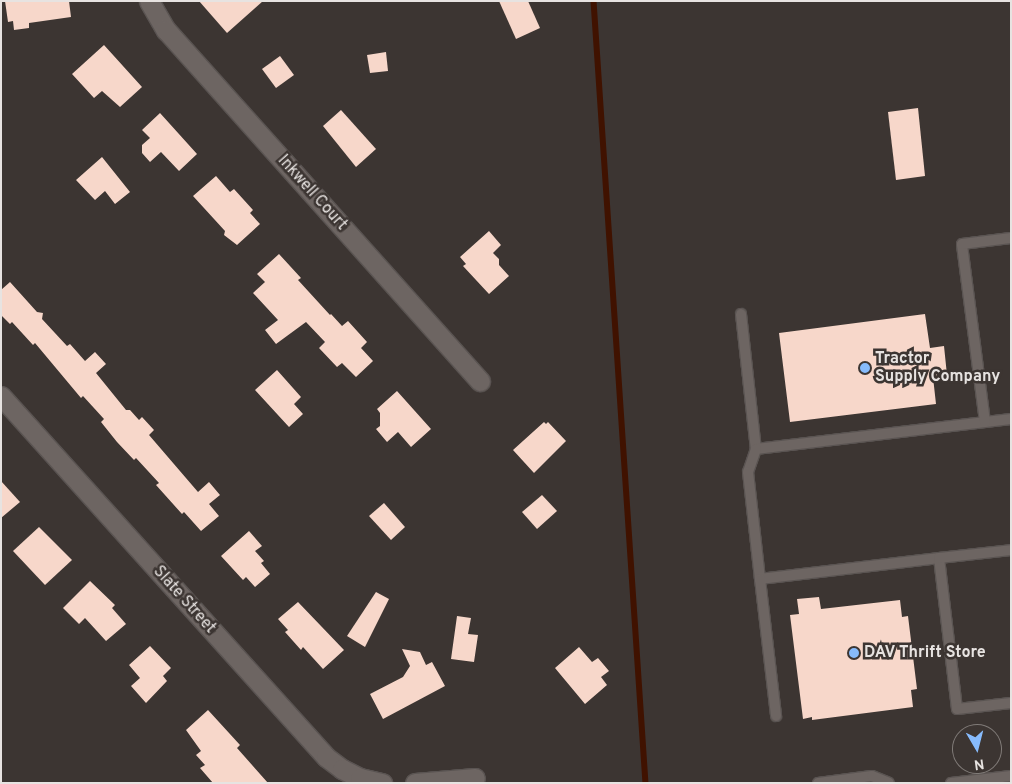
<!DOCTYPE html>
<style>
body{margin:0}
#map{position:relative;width:1012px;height:784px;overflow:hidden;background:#3c3532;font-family:Overpass,sans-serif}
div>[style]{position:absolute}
.stream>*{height:5.5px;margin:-2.75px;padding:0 2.75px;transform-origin:2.75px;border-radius:2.75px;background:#401200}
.building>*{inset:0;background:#f7d7ca}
.roads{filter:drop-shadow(1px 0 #5a5452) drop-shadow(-1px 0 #5a5452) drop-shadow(0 1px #5a5452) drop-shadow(0 -1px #5a5452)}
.lane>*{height:10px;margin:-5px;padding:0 5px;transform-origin:5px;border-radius:5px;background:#6d6562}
.street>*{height:19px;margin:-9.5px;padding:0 9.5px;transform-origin:9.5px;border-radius:9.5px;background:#6d6562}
.dots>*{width:14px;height:14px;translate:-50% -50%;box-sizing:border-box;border:2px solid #3c3532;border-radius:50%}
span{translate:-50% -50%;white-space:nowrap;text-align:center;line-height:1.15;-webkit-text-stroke:5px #3c3532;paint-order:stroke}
.street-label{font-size:16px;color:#e7e3e1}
.poi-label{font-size:16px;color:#e7e3e1;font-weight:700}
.left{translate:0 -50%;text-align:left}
.frame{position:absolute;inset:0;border:2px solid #e7e3e1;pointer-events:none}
.north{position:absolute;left:952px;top:724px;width:50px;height:50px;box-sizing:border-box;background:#3c3532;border:1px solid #807b78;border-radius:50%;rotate:172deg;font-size:14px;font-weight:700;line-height:20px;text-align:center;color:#e7e3e1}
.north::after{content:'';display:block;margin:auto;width:18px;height:22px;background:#87bbfc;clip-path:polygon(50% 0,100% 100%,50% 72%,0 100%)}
</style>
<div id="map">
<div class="stream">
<div style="left:594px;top:1px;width:784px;rotate:86.2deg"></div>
</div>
<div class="building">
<div style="clip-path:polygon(5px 1px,69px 1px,71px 17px,29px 23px,29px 28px,14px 30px,13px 21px,8px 22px)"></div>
<div style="clip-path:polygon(199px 1px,263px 1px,227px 33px)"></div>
<div style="clip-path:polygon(499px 1px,528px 1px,540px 28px,516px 39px)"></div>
<div style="clip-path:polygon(104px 45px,142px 87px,120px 107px,102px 91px,94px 98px,72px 74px)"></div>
<div style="clip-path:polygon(386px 52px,388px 71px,370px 73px,367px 55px)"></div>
<div style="clip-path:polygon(280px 56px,294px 75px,276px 88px,262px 69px)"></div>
<div style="clip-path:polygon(918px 108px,925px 176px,896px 180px,888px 112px)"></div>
<div style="clip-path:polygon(341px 110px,376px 149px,356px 167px,323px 126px)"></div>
<div style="clip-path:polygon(160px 113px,197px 154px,179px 171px,161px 152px,150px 162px,142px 153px,142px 145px,150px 138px,142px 130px)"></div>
<div style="clip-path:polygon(102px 157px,130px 192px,115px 204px,105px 191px,95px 200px,76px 180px)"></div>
<div style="clip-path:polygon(216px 176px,230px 192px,234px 189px,253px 210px,250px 213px,260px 224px,237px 245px,224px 235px,225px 231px,193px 196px)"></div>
<div style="clip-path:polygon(489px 231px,501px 245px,493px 253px,499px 259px,499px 265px,509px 276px,489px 294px,463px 266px,466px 264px,460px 257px)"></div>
<div style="clip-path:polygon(279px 254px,301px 278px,298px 280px,330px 315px,331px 314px,342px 326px,348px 321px,367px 342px,361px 348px,373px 361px,356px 377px,342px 363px,337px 367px,319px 348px,325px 342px,306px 322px,276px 344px,265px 330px,278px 320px,253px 293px,265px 282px,257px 274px)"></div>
<div style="clip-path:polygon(10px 282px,37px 312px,43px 313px,42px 319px,67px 346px,70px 344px,85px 361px,95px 352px,106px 364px,96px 373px,126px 410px,130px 410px,139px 420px,142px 417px,154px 430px,149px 435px,198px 492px,209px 482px,220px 495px,209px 504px,219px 516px,201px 531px,184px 512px,182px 514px,156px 485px,159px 483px,136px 458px,134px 460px,117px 442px,101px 422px,104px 419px,83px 396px,81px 398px,35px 343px,33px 345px,12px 322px,10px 324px,1px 315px,1px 290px)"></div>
<div style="clip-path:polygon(925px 314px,930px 348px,944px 346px,947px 375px,933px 377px,936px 404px,790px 422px,779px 333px)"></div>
<div style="clip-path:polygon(277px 370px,301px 397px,294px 404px,303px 414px,289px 427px,255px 390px)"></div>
<div style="clip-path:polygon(397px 391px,431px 429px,411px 447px,398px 432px,387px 442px,376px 429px,380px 426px,380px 413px,377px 409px)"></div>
<div style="clip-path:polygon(544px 422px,546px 424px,548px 422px,566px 441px,534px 473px,513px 450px)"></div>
<div style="clip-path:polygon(1px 481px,20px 502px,1px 518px)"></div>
<div style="clip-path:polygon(542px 495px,557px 511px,537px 529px,522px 512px)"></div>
<div style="clip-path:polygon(384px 503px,405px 527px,391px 540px,369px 516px)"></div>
<div style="clip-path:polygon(39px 527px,72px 560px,45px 585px,13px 551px)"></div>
<div style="clip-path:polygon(249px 531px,262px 546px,255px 551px,264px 561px,261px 563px,270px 574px,255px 587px,246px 577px,243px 580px,221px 556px)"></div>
<div style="clip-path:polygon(90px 581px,115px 605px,112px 608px,126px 624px,106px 641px,85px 618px,79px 624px,63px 608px)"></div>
<div style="clip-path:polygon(376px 592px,389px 599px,365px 647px,347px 636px)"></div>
<div style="clip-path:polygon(819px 597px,821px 609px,900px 600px,902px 617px,908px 616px,917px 689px,911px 690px,913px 707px,812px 720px,812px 717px,803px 719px,790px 615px,799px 614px,797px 599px)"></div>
<div style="clip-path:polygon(298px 602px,344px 650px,323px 669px,303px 647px,301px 650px,285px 632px,288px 630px,278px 619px)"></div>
<div style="clip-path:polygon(457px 616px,471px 618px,468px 634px,478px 635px,474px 662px,451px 659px)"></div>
<div style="clip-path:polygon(150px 646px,171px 668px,163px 676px,167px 681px,146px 703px,131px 686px,140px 678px,129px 665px)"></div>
<div style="clip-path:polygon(579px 647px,592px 662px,598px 658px,609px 671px,601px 677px,607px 685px,585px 704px,555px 668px)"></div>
<div style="clip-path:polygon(402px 649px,420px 652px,426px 665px,432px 662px,445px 686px,383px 719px,370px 694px,403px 677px,410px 666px)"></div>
<div style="clip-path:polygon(208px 710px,240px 745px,237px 748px,268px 783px,213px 783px,200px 768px,205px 765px,196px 755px,201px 751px,186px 730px)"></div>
</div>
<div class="roads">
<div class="lane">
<div style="left:741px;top:314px;width:136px;rotate:83.7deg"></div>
<div style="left:1011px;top:419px;width:257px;rotate:173.3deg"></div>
<div style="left:756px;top:449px;width:24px;rotate:109deg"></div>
<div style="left:748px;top:472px;width:108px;rotate:83.6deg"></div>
<div style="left:760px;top:579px;width:180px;rotate:-6.7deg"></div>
<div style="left:939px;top:558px;width:152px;rotate:83.2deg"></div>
<div style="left:957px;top:709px;width:54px;rotate:-6.3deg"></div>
<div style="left:985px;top:422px;width:179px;rotate:-97.4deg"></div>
<div style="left:962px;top:244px;width:49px;rotate:-7deg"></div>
<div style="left:939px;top:558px;width:72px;rotate:-6.3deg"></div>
<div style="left:760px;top:579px;width:138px;rotate:83.3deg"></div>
<div style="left:818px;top:783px;width:54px;rotate:-7.4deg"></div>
<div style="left:872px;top:776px;width:18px;rotate:22deg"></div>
<div style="left:951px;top:783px;width:60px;rotate:-6.7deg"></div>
</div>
<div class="street">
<div style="left:149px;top:1px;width:34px;rotate:60deg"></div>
<div style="left:166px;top:30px;width:471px;rotate:48.2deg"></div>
<div style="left:1px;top:396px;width:486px;rotate:48deg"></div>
<div style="left:326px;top:757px;width:20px;rotate:37deg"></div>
<div style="left:342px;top:769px;width:20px;rotate:27deg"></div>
<div style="left:360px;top:778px;width:23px;rotate:13deg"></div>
<div style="left:415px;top:783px;width:60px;rotate:-4.8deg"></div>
</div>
</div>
<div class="dots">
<div style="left:865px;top:368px;background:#87bbfc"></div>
<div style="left:854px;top:653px;background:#87bbfc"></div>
</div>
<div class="street-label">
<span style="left:312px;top:193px;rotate:48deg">Inkwell Court</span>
<span style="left:184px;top:600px;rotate:48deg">Slate Street</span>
</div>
<div class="poi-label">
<span class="left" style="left:875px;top:368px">Tractor<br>Supply Company</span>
<span class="left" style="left:864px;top:653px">DAV Thrift Store</span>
</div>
<div class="frame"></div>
<div class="north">N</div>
</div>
